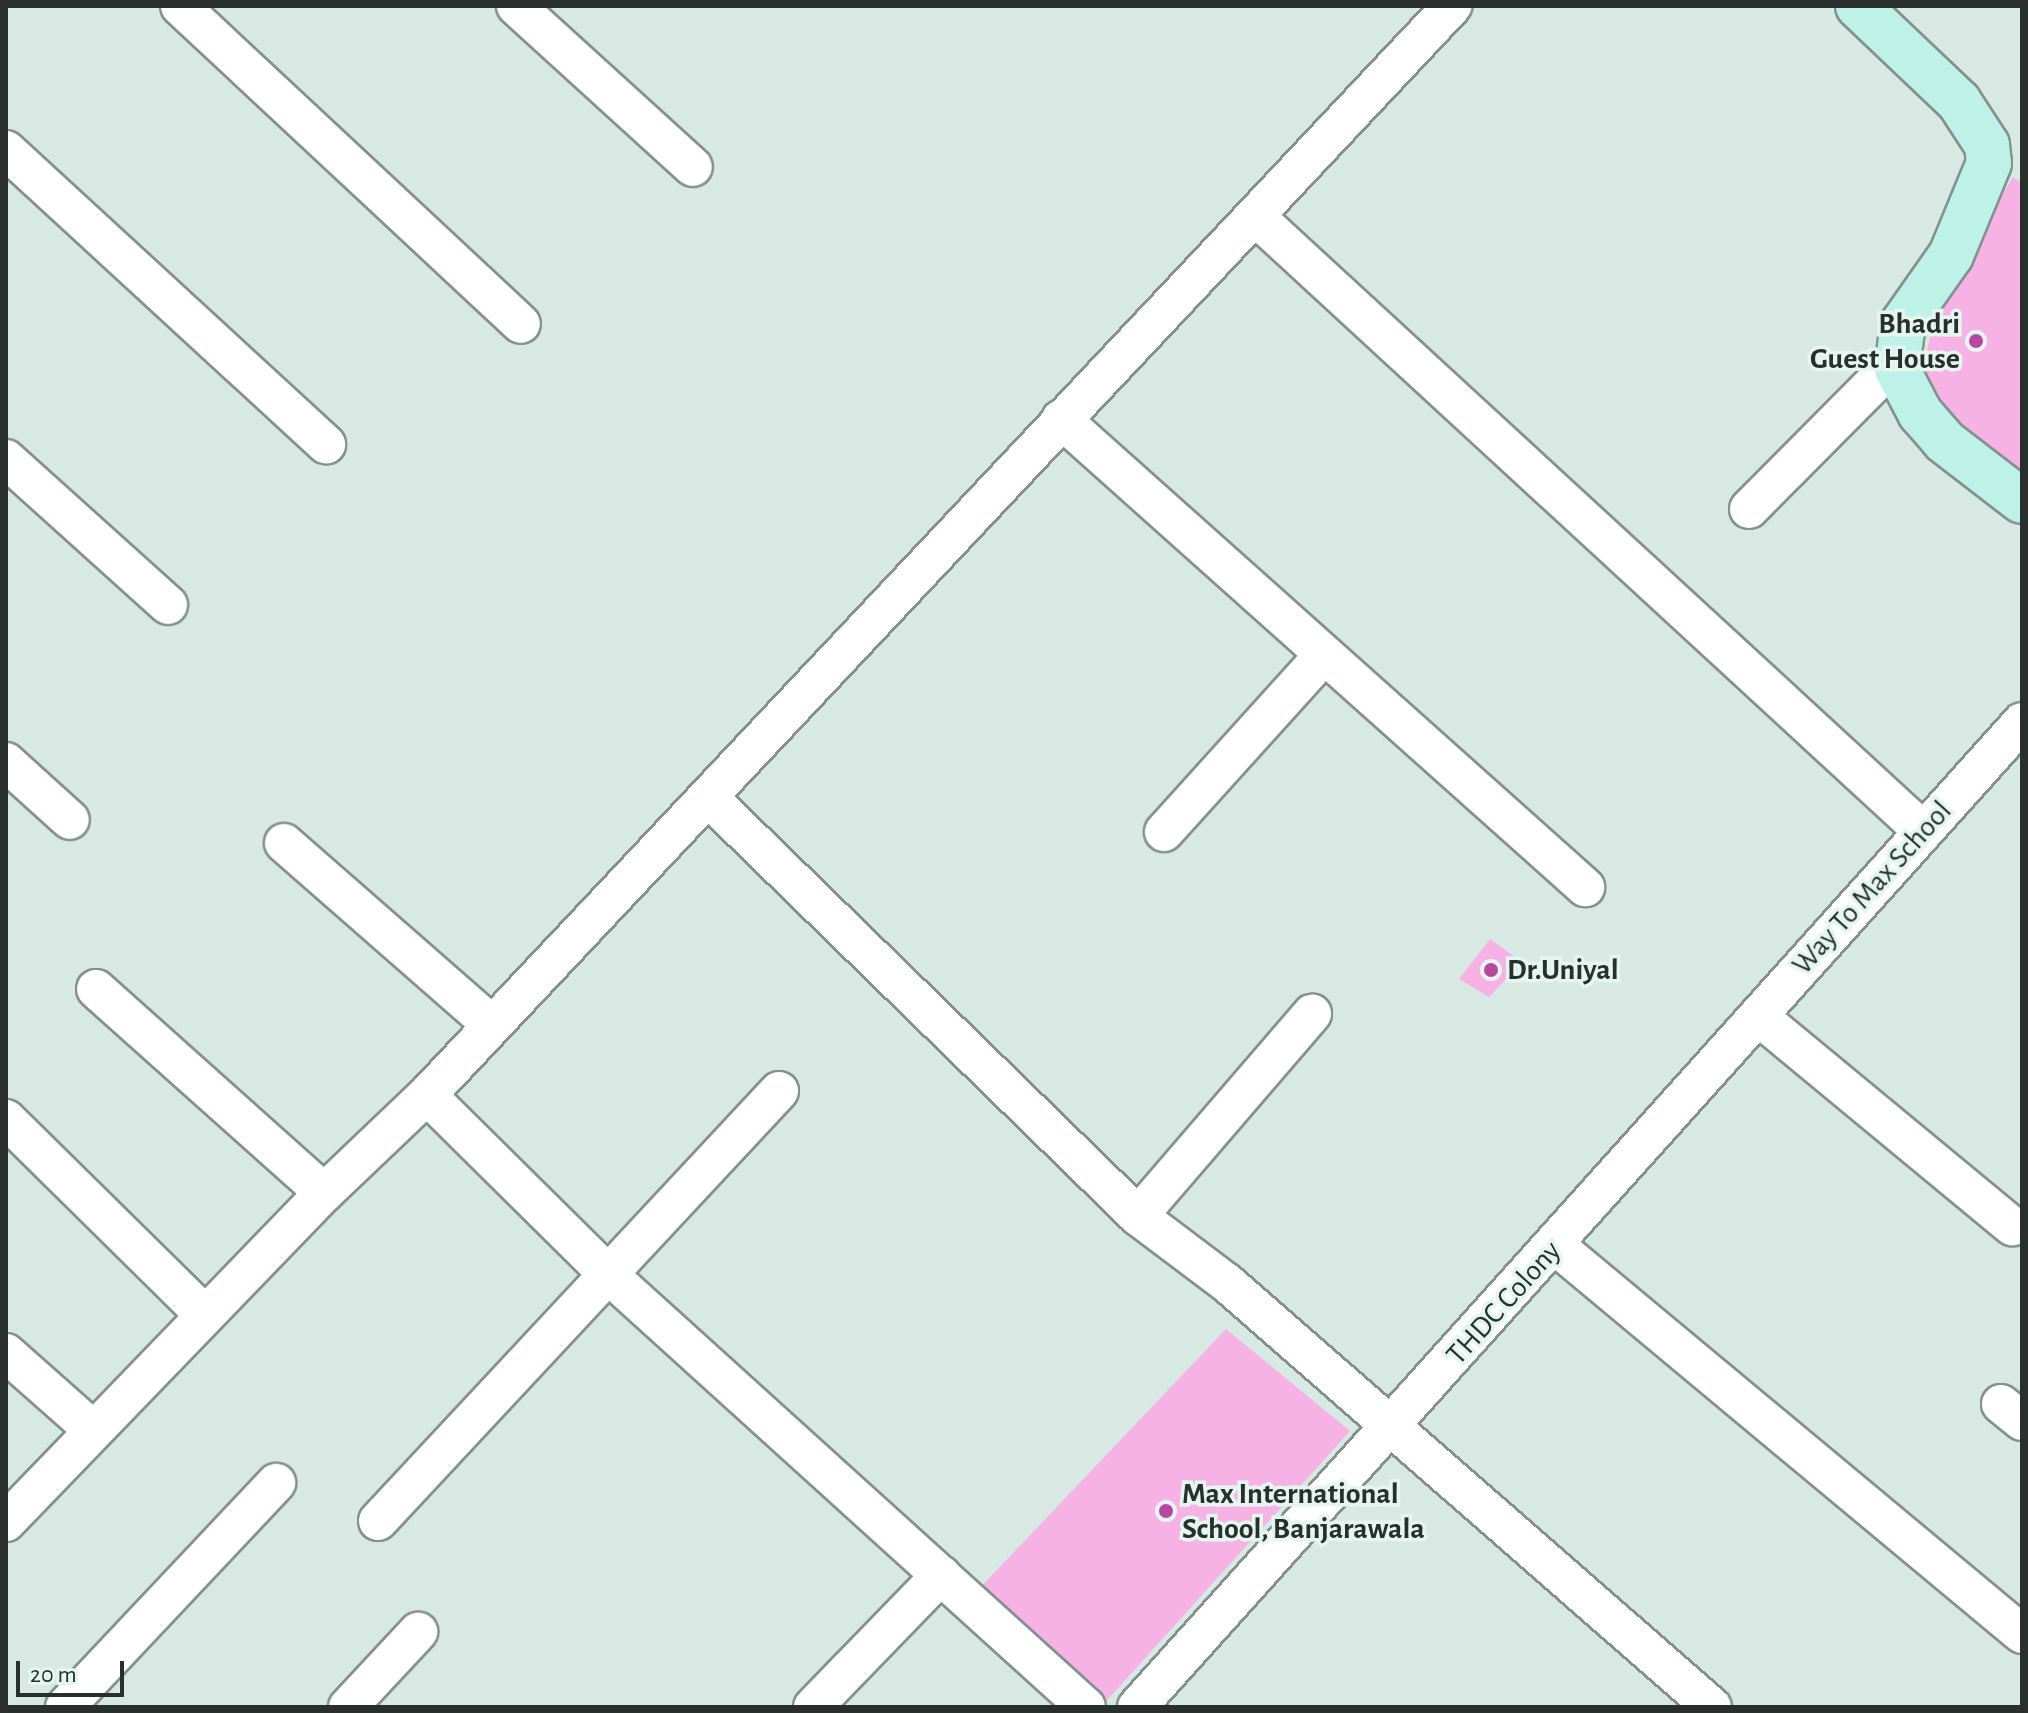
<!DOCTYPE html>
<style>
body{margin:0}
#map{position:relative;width:2028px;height:1713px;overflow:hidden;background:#d8e9e4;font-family:"Alegreya Sans",sans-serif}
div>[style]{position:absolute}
.building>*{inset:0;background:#f7b2e5}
.roads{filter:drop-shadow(2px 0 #83928e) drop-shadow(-2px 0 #83928e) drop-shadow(0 2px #83928e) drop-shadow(0 -2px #83928e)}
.street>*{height:38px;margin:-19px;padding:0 19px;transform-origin:19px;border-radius:19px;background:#fff}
.secondary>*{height:44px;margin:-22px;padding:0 22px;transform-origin:22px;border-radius:22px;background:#bef2e8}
.dots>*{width:22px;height:22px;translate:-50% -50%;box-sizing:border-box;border:4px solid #e5f6f1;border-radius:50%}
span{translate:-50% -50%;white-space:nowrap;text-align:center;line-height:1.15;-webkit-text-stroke:7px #e5f6f1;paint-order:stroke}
.poi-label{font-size:30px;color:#282f2d;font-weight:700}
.right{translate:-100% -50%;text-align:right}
.left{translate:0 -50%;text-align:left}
.street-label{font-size:30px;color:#282f2d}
.frame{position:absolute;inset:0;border:8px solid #282f2d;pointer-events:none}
.scale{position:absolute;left:16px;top:1661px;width:108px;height:36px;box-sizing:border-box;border:4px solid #282f2d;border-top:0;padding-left:10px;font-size:24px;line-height:28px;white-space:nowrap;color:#282f2d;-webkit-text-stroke:6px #e5f6f1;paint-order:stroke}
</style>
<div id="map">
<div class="building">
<div style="clip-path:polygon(2013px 177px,2022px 183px,2022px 477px,1984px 450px,1918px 387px,1940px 296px)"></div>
<div style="clip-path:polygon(1490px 939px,1522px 962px,1489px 997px,1459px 979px)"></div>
<div style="clip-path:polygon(1226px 1329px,1350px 1431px,1101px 1707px,976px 1592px)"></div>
</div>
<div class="roads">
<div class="street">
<div style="left:180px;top:6px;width:466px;rotate:43deg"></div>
<div style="left:516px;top:6px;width:239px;rotate:42.3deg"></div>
<div style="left:6px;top:150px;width:435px;rotate:42.6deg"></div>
<div style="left:1256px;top:217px;width:905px;rotate:42.63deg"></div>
<div style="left:1061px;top:419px;width:703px;rotate:41.77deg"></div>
<div style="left:6px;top:459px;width:218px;rotate:42deg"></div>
<div style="left:1749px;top:509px;width:210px;rotate:-45.2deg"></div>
<div style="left:6px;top:762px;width:86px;rotate:42.2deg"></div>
<div style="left:709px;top:798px;width:599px;rotate:44.26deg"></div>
<div style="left:1138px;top:1216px;width:111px;rotate:37deg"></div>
<div style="left:1227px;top:1283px;width:644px;rotate:41.16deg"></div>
<div style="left:1164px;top:832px;width:239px;rotate:-47.9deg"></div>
<div style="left:284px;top:843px;width:276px;rotate:41.2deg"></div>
<div style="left:96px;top:989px;width:306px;rotate:41.8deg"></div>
<div style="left:1758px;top:1016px;width:330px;rotate:39.6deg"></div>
<div style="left:427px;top:1095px;width:257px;rotate:44.7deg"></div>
<div style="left:610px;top:1276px;width:642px;rotate:42.16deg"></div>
<div style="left:6px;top:1119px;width:279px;rotate:44.6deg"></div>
<div style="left:1138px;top:1216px;width:267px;rotate:-49.3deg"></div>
<div style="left:1556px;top:1246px;width:606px;rotate:39.78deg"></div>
<div style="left:6px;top:1353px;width:116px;rotate:41.5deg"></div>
<div style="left:2001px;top:1404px;width:27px;rotate:39deg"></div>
<div style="left:378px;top:1521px;width:588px;rotate:-47deg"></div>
<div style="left:6px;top:1522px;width:458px;rotate:-46deg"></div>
<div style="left:324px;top:1193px;width:142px;rotate:-43.6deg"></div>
<div style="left:427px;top:1095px;width:1496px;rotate:-46.73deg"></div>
<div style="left:65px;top:1707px;width:308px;rotate:-46.7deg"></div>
<div style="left:348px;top:1707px;width:103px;rotate:-47deg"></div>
<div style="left:813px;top:1707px;width:184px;rotate:-45.9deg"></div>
<div style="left:1137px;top:1707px;width:1324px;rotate:-48.06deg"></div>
</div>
<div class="secondary">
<div style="left:1858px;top:6px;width:139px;rotate:43.5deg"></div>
<div style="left:1959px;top:102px;width:51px;rotate:56.9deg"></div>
<div style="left:1987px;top:145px;width:18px;rotate:84deg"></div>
<div style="left:1989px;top:163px;width:100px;rotate:112.4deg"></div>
<div style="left:1951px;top:255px;width:83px;rotate:125.2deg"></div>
<div style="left:1903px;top:323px;width:46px;rotate:97.4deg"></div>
<div style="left:1897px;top:369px;width:50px;rotate:62.4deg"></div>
<div style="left:1920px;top:413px;width:37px;rotate:49deg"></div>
<div style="left:1944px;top:441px;width:98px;rotate:37.6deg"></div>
</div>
</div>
<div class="dots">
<div style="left:1976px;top:341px;background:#b847a1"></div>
<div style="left:1491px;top:970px;background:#b847a1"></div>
<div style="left:1166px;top:1511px;background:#b847a1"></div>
</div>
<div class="poi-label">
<span class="right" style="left:1960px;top:341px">Bhadri<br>Guest House</span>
<span class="left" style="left:1507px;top:970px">Dr.Uniyal</span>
<span class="left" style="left:1182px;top:1511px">Max International<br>School, Banjarawala</span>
</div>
<div class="street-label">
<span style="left:1872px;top:888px;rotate:-48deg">Way To Max School</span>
<span style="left:1504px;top:1303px;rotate:-48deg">THDC Colony</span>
</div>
<div class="frame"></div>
<div class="scale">20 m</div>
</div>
